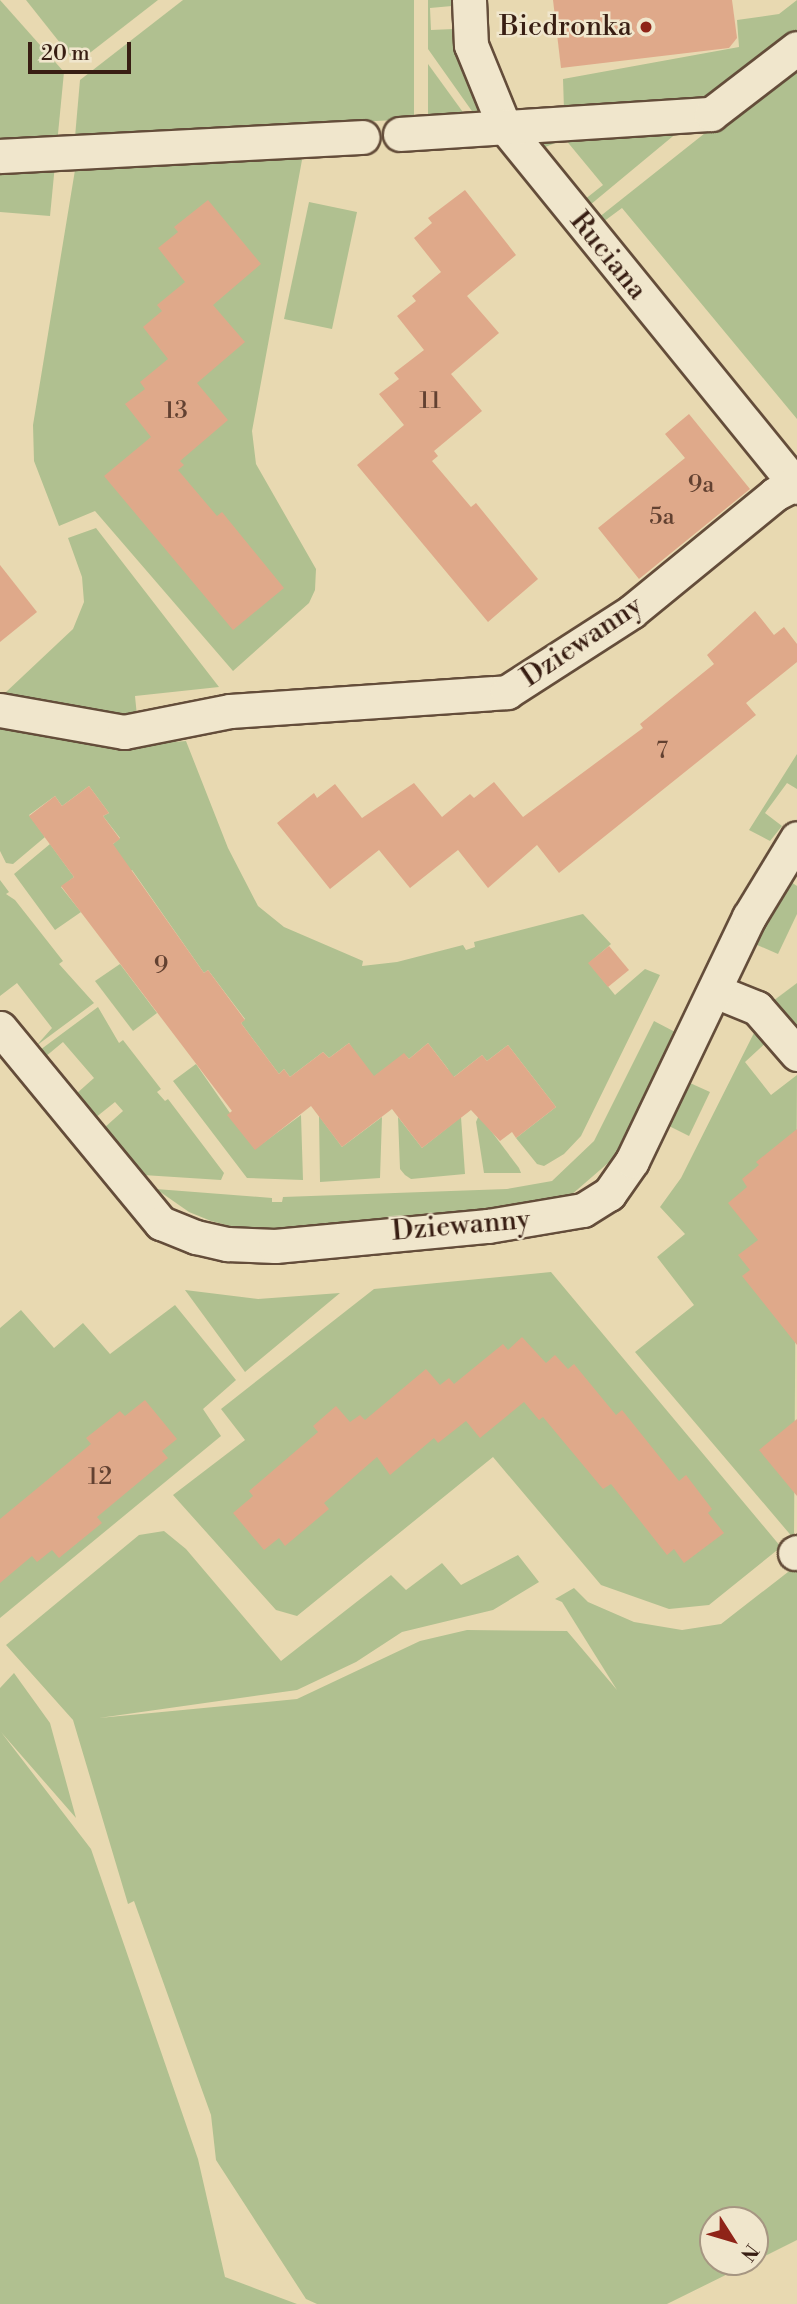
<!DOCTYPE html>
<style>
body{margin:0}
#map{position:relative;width:797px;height:2304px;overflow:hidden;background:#e8d9b1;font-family:"Libre Bodoni",serif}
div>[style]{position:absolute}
.green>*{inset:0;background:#b0c090}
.building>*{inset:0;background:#dfa98a}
.roads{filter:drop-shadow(2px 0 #644d3a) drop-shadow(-2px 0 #644d3a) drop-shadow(0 2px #644d3a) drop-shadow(0 -2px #644d3a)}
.minor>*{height:33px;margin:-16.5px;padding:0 16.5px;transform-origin:16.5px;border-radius:16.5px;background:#f0e6cc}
.dots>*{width:19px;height:19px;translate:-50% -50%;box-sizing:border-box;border:4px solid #f0e6cc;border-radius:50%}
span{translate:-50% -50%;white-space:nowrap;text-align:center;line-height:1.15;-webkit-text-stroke:5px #f0e6cc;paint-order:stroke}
.number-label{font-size:24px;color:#624131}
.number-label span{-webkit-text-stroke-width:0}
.poi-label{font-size:28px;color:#381e13}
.right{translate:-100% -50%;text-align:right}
.street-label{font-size:28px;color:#381e13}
.north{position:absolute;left:699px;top:2206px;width:70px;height:70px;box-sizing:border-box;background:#f0e6cc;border:2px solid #a69682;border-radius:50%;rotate:127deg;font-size:19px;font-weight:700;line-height:28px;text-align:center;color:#381e13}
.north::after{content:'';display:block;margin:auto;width:24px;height:32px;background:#8f2418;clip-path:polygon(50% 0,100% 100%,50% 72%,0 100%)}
.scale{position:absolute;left:28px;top:42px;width:103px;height:32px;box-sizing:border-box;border:4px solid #381e13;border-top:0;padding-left:9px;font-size:21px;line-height:24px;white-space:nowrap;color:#381e13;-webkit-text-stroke:5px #f0e6cc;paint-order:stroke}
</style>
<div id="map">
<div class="green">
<div style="clip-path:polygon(0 0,64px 72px,50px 216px,0 212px)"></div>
<div style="clip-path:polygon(26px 0,158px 0,82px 59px,72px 58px)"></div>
<div style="clip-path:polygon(183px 0,414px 0,414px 119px,75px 137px,80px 80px)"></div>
<div style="clip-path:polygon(428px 0,452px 0,452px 6px,430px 8px,431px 30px,454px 29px,481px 113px,474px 114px,428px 49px)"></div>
<div style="clip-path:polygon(797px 0,797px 30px,701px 101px,564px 110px,563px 79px,739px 47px,737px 20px,779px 14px)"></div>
<div style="clip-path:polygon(797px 60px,797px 419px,622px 208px,603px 222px,598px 218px)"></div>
<div style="clip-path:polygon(428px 64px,465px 115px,428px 118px)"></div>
<div style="clip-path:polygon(684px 127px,590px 205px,584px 200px,603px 185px,565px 139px,543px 148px,535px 136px)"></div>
<div style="clip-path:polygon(292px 151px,302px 160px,252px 431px,256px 464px,316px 569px,315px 590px,309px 603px,233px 671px,95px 511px,59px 526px,34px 461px,33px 425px,75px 170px,80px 163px)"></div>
<div style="clip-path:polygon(309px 202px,357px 212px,332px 329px,284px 319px)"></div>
<div style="clip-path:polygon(96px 528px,219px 687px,135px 696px,137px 716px,85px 712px,5px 693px,73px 629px,84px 602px,82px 577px,68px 538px)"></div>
<div style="clip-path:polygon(0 722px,124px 746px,186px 741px,228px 848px,258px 906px,284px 927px,363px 961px,362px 966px,397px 962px,463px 945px,466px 950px,475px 947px,474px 942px,583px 914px,611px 944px,589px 963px,615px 995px,645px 969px,660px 975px,581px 1136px,564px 1154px,544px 1166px,537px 1164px,516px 1138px,556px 1107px,508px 1045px,487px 1061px,482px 1055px,450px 1080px,448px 1069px,428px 1043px,409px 1059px,404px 1054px,371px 1079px,349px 1043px,329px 1058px,323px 1052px,290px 1077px,284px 1069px,279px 1074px,241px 1023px,245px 1019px,208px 970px,204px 973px,132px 870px,128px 872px,112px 845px,120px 838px,103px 816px,109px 813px,89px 786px,62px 806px,55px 796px,29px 815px,45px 837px,13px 864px,6px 863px,0 851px)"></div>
<div style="clip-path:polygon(797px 754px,797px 789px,787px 783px,765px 813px,782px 826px,770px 841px,749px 830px)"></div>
<div style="clip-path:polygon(50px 844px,74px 877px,61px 887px,81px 912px,55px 930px,14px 874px)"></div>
<div style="clip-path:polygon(0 880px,9px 892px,6px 894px,15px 900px,63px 961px,59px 964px,94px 1003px,36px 1046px,52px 1028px,17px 983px,0 996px)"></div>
<div style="clip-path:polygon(791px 882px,797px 886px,797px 914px,778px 954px,755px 944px)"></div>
<div style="clip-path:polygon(120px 964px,157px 1013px,133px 1031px,95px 981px)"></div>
<div style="clip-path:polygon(797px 983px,797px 1036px,773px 1001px)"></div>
<div style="clip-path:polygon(98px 1007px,119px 1043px,123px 1040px,161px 1089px,157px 1092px,165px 1101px,168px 1099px,224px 1173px,221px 1180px,143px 1175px,104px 1128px,123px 1111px,115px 1102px,95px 1118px,76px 1094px,94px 1078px,63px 1042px,45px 1057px,40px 1050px)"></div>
<div style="clip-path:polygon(654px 1021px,677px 1033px,615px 1157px,570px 1196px,509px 1208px,278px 1230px,234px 1227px,211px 1221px,189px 1212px,156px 1189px,272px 1198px,272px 1202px,282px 1202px,283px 1197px,507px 1189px,552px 1181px,594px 1141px)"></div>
<div style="clip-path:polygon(758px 1025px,770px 1039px,745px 1062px,771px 1095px,797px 1075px,794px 1539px,635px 1352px,694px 1305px,657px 1257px,685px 1234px,660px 1207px,681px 1178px)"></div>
<div style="clip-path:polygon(196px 1064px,255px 1149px,301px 1115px,303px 1180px,247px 1178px,173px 1081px)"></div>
<div style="clip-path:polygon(690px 1083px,710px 1092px,689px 1136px,669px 1126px)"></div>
<div style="clip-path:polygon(479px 1115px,519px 1168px,521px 1173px,484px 1173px,476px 1122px)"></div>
<div style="clip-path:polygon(319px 1116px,342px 1147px,382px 1117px,380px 1178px,320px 1182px)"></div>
<div style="clip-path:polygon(398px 1117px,422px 1148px,461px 1117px,465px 1174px,411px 1179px,405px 1175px,400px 1169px)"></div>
<div style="clip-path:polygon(551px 1272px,781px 1547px,709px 1605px,669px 1609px,601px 1585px,493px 1457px,297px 1616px,276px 1610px,173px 1495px,245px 1440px,221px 1409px,374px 1289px)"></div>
<div style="clip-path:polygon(185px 1290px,258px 1299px,340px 1293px,245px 1372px)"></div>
<div style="clip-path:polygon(175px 1305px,236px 1380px,203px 1409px,221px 1436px,0 1618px,0 1328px,21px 1310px,54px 1348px,83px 1323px,110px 1354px)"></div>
<div style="clip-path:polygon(164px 1531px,186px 1549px,281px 1661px,391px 1575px,406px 1590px,442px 1563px,461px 1585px,518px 1555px,539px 1582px,493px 1610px,402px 1632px,356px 1662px,297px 1690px,99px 1718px,297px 1699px,420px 1641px,467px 1630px,567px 1631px,617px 1690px,562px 1602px,555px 1599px,574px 1588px,588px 1602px,634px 1622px,682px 1630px,721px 1624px,797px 1565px,797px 2240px,755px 2261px,755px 2220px,713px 2220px,713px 2262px,752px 2262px,667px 2304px,317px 2304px,306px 2299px,216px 2160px,211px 2115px,134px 1901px,128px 1904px,73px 1720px,6px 1645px,139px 1535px)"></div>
<div style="clip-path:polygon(14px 1673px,50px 1723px,76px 1818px,1px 1732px,91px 1849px,198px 2159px,225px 2277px,297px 2304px,0 2304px,0 1688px)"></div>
</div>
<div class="building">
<div style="clip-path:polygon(553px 0,732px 0,737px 38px,729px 48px,561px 68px)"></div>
<div style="clip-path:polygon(465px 190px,516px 255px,467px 296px,499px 333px,451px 374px,482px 411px,434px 451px,438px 456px,432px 461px,471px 507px,476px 503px,538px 579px,488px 622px,357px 465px,404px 425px,379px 394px,399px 379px,394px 373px,424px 350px,397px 316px,416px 301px,412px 296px,441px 272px,414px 238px,432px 223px,428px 218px)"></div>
<div style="clip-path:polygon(208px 200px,261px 264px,213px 305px,245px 342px,197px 383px,228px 420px,180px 461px,184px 465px,178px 470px,217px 516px,222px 512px,284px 588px,233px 630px,104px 476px,151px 437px,125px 404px,145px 389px,140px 382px,168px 359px,143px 327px,162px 311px,157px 305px,185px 282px,158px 248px,178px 232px,174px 227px)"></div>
<div style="clip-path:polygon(689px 414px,750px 489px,639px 579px,598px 528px,685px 458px,665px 434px)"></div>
<div style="clip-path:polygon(0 565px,37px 612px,0 642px)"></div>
<div style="clip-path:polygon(755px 611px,774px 635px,784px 627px,797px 644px,797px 662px,746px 703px,756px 715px,559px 873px,537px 845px,488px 888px,458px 850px,410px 888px,379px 850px,330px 889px,277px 823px,314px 793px,317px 798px,335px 784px,362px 818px,414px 783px,442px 817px,470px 794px,474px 798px,494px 782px,523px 817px,643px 728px,640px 724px,714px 664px,707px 655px)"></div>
<div style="clip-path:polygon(89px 786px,109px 813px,103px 816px,120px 839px,113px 844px,204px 973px,208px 970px,245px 1020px,241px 1023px,279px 1074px,284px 1069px,290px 1077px,323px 1052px,329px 1058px,349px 1043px,374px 1076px,404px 1053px,409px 1059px,428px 1043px,454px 1077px,482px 1055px,487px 1061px,508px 1045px,556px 1107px,516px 1138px,512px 1132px,500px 1141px,471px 1110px,422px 1148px,392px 1109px,342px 1147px,311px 1106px,255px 1150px,227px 1115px,232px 1111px,61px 886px,74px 877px,29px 816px,55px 796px,62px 806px)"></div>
<div style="clip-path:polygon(609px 946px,629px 970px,608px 987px,588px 963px)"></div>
<div style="clip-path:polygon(797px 1129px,797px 1345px,742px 1276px,750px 1270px,738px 1255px,758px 1240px,728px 1203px,747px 1187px,742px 1179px,759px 1165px,756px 1162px)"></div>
<div style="clip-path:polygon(522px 1337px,546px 1363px,555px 1355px,568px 1369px,574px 1364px,616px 1415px,622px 1410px,679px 1481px,686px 1475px,712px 1509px,708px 1513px,724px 1533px,684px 1563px,674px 1549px,667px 1555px,611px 1484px,603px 1489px,543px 1417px,539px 1420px,524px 1402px,480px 1438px,466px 1421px,438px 1443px,434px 1438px,390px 1475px,377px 1457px,324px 1503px,329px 1509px,285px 1546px,279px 1538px,264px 1550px,233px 1513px,253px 1496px,249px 1491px,318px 1432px,313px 1426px,336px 1406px,350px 1422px,360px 1415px,365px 1420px,426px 1369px,440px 1385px,449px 1378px,454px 1384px,503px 1344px,508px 1350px)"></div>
<div style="clip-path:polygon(145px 1400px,177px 1439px,162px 1451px,168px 1458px,97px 1517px,102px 1523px,59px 1558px,52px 1550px,37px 1562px,32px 1556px,0 1583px,0 1519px,91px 1444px,86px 1438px,120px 1411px,125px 1416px)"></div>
<div style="clip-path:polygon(797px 1419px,797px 1496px,759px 1450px)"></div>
</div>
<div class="roads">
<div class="minor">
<div style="left:469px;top:0;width:45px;rotate:87.5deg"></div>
<div style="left:471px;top:45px;width:87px;rotate:67.8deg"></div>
<div style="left:504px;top:126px;width:465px;rotate:50.9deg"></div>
<div style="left:400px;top:134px;width:312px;rotate:-3.7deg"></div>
<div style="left:711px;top:114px;width:108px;rotate:-37.5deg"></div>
<div style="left:0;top:156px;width:363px;rotate:-3deg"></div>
<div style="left:0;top:710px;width:126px;rotate:10.1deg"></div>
<div style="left:124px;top:732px;width:108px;rotate:-11.2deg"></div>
<div style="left:230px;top:711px;width:278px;rotate:-3.9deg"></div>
<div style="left:507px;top:692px;width:148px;rotate:-32.8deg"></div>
<div style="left:631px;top:612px;width:186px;rotate:-39.3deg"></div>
<div style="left:775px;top:494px;width:22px;rotate:-27deg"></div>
<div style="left:715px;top:991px;width:45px;rotate:22deg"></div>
<div style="left:757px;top:1008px;width:61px;rotate:49deg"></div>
<div style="left:0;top:1028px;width:253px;rotate:50.5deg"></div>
<div style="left:161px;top:1223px;width:38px;rotate:22deg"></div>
<div style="left:196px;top:1237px;width:32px;rotate:13deg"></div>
<div style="left:227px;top:1244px;width:48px;rotate:2.4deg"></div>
<div style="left:275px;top:1246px;width:214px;rotate:-5.4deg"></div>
<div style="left:488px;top:1226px;width:96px;rotate:-9.6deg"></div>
<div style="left:583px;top:1210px;width:31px;rotate:-32deg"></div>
<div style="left:609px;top:1194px;width:40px;rotate:-55.1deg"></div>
<div style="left:632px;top:1161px;width:271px;rotate:-64.4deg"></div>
<div style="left:749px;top:917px;width:92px;rotate:-58.7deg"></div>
<div style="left:795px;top:1553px;width:2px;rotate:-27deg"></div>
</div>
</div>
<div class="dots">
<div style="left:646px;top:27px;background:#8f2418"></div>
</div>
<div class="number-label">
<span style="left:430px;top:402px">11</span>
<span style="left:176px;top:412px">13</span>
<span style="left:701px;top:486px">9a</span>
<span style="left:662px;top:518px">5a</span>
<span style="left:662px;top:752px">7</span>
<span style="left:161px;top:967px">9</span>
<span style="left:100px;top:1478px">12</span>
</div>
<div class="poi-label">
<span class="right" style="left:632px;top:27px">Biedronka</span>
</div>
<div class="street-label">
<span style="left:608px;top:256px;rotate:51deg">Ruciana</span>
<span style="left:582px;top:642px;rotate:-34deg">Dziewanny</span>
<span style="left:461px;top:1226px;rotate:-5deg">Dziewanny</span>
</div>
<div class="north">N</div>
<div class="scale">20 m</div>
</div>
